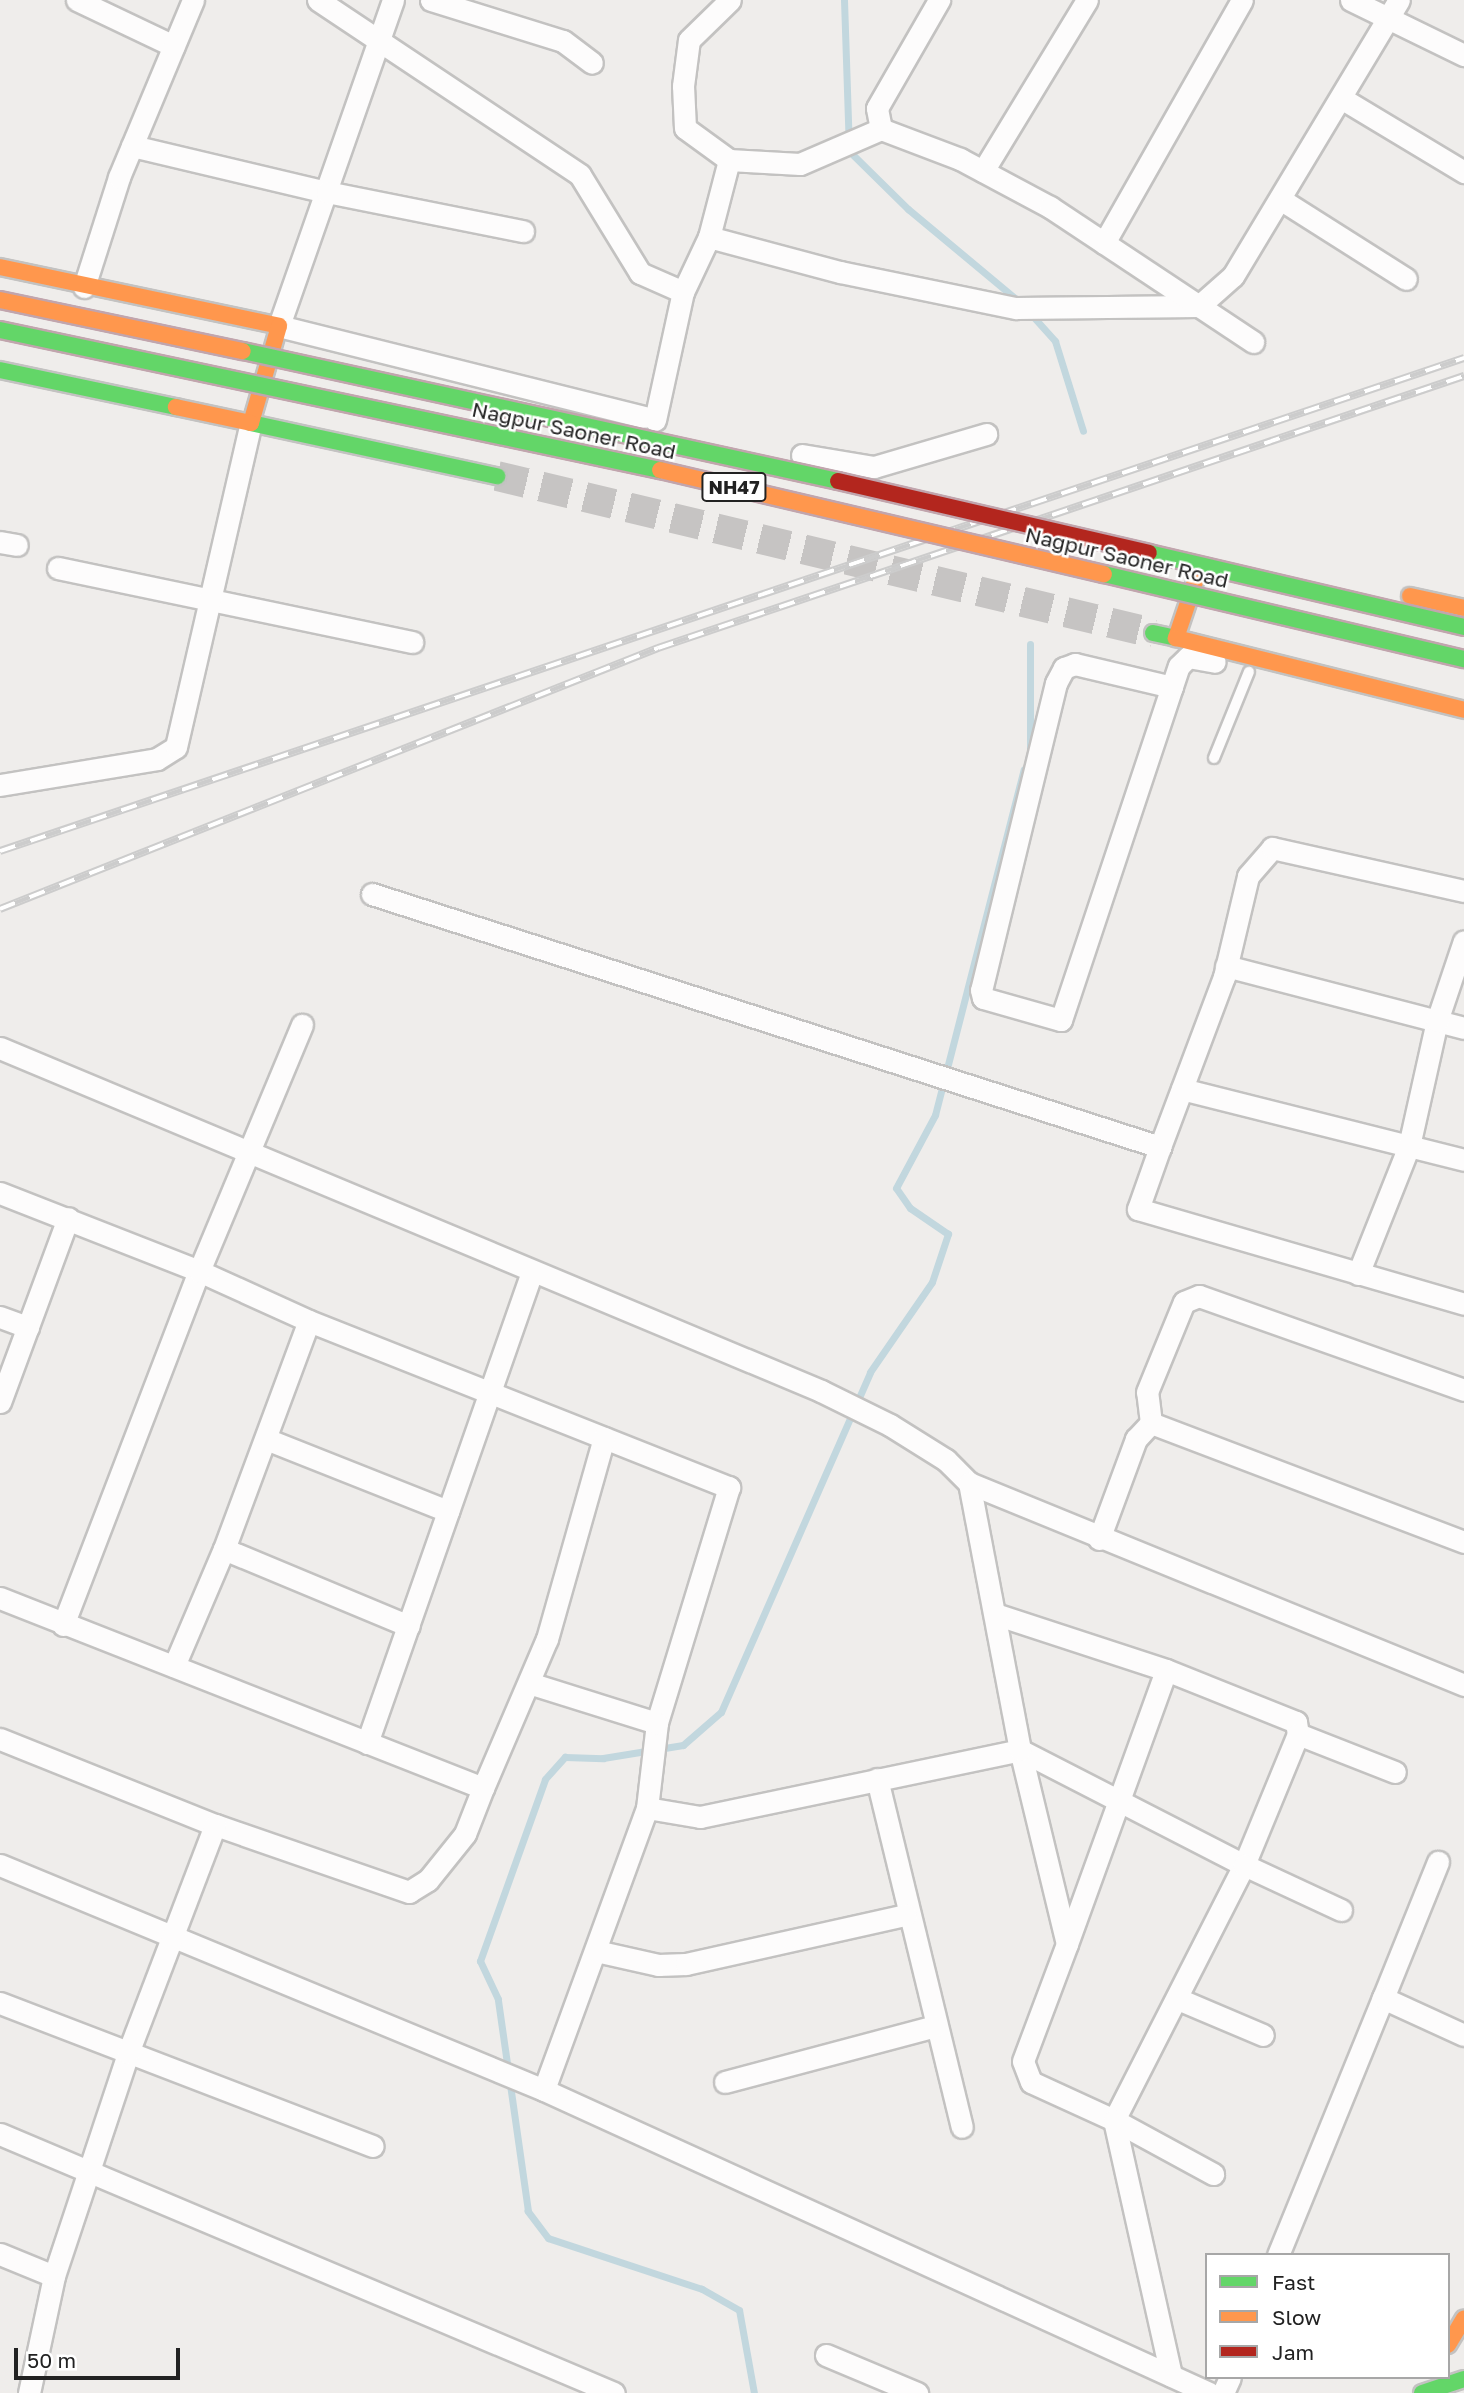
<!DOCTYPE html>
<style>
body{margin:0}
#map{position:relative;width:1464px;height:2393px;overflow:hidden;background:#efedeb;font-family:"Golos Text",sans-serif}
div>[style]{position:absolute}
.stream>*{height:7px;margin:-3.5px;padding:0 3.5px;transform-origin:3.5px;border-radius:3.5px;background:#c2d7de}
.secondary-tunnel>*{height:30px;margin-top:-15px;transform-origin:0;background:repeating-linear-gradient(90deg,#c6c4c3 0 30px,transparent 0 45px)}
.roads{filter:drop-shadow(2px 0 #c3c2c1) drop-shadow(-2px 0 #c3c2c1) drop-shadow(0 2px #c3c2c1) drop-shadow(0 -2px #c3c2c1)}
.lane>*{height:10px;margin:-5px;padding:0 5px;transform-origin:5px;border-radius:5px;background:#fdfcfc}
.street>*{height:21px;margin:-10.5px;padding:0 10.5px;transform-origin:10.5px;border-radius:10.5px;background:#fdfcfc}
.fast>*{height:16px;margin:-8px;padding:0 8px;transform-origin:8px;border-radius:8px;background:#63d668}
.slow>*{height:16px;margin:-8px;padding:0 8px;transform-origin:8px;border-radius:8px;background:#ff974d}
.rail>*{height:8px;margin-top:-4px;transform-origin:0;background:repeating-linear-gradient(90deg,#fff 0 16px,#ccc 0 32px);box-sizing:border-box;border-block:2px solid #ccc}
.bridges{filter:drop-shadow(2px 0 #c1a5ad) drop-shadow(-2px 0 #c1a5ad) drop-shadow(0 2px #c1a5ad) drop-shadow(0 -2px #c1a5ad)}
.fast-bridge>*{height:16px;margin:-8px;padding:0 8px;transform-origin:8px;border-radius:8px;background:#63d668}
.slow-bridge>*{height:16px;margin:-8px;padding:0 8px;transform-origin:8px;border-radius:8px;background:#ff974d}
.jam-bridge>*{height:16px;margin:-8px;padding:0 8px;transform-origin:8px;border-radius:8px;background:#b3261e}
span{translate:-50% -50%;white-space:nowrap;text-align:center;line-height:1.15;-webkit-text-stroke:5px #fff;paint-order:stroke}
.shield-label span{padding:2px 5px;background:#fff;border:2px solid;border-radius:5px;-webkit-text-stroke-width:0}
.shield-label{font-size:19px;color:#222;font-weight:700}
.street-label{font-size:21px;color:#222}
.legend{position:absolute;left:1205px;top:2253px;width:245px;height:126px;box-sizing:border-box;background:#fff;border:2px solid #a7a7a7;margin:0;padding:9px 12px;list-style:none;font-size:21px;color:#222}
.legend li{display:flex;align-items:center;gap:14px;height:35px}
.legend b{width:35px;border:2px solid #a7a7a7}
.scale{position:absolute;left:14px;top:2348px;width:166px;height:32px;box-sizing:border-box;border:4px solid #222;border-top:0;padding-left:9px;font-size:21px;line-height:24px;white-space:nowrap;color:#222;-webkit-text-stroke:5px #fff;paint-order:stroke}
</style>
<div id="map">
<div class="stream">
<div style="left:844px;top:0;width:151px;rotate:88.1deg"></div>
<div style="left:849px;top:151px;width:83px;rotate:44.5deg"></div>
<div style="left:908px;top:209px;width:147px;rotate:39.8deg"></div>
<div style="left:1029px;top:312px;width:39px;rotate:48deg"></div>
<div style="left:1055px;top:341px;width:94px;rotate:72.7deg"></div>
<div style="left:1030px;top:748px;width:104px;rotate:-90deg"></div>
<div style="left:754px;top:2393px;width:84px;rotate:-100.2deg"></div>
<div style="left:739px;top:2310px;width:43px;rotate:-150.4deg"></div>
<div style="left:702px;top:2289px;width:162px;rotate:-161.7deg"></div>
<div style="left:548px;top:2238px;width:34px;rotate:-127deg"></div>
<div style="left:528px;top:2211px;width:214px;rotate:-98.1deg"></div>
<div style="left:498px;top:1999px;width:42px;rotate:-115.3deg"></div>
<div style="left:480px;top:1961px;width:193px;rotate:-70.3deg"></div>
<div style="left:545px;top:1779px;width:30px;rotate:-48deg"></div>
<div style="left:565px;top:1757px;width:38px;rotate:2deg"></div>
<div style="left:603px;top:1758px;width:81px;rotate:-9.2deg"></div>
<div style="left:683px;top:1745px;width:50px;rotate:-41deg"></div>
<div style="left:721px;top:1712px;width:371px;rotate:-66.3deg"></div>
<div style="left:870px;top:1372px;width:109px;rotate:-55.4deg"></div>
<div style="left:932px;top:1282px;width:51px;rotate:-71.6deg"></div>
<div style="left:948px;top:1234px;width:46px;rotate:-145.6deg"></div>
<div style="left:910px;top:1208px;width:24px;rotate:-125deg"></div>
<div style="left:896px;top:1188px;width:83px;rotate:-61.9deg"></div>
<div style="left:935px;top:1115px;width:357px;rotate:-75.6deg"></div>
</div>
<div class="secondary-tunnel">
<div style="left:497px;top:476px;width:675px;rotate:13.46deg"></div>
</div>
<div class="roads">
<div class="lane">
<div style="left:1214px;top:758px;width:93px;rotate:-67.9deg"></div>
</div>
<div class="street">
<div style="left:77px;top:0;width:107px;rotate:25.4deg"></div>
<div style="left:318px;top:0;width:315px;rotate:33.7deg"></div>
<div style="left:580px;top:175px;width:115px;rotate:58.5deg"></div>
<div style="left:640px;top:273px;width:47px;rotate:23.8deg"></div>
<div style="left:393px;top:0;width:345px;rotate:109.3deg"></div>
<div style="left:279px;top:326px;width:376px;rotate:14deg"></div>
<div style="left:431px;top:0;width:138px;rotate:17.3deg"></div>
<div style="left:563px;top:41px;width:36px;rotate:37deg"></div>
<div style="left:1351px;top:0;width:126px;rotate:26deg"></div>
<div style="left:1341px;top:98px;width:144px;rotate:31deg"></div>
<div style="left:881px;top:129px;width:21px;rotate:-101deg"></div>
<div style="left:877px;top:108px;width:125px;rotate:-60.1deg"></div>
<div style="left:132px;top:146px;width:200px;rotate:13.3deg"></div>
<div style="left:327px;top:192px;width:200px;rotate:11.3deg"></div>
<div style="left:729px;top:160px;width:54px;rotate:-144deg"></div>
<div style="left:685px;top:128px;width:42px;rotate:-92.7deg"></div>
<div style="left:683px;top:86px;width:46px;rotate:-82.6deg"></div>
<div style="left:689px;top:40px;width:57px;rotate:-44.3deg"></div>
<div style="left:983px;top:171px;width:200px;rotate:-58.7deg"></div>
<div style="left:1280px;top:199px;width:149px;rotate:32.4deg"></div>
<div style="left:709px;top:237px;width:136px;rotate:15deg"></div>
<div style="left:840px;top:272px;width:180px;rotate:11.6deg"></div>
<div style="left:1016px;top:308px;width:183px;rotate:-0.6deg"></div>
<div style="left:1199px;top:306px;width:45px;rotate:-41.4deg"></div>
<div style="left:1233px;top:276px;width:322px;rotate:-59deg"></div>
<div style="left:1104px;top:243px;width:279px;rotate:-60.4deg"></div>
<div style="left:84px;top:287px;width:115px;rotate:-72.3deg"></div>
<div style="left:119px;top:177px;width:192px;rotate:-67.3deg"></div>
<div style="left:655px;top:420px;width:131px;rotate:-77.7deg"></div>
<div style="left:683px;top:292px;width:61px;rotate:-64.7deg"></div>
<div style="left:709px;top:237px;width:80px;rotate:-75.4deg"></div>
<div style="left:729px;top:160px;width:71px;rotate:3.2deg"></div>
<div style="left:800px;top:164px;width:88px;rotate:-23.4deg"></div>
<div style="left:881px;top:129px;width:85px;rotate:20.8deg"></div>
<div style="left:960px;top:159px;width:102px;rotate:28.1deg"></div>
<div style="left:1050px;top:207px;width:244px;rotate:33.6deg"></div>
<div style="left:802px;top:455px;width:73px;rotate:9.5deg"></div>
<div style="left:874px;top:467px;width:117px;rotate:-16.4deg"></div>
<div style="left:0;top:542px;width:17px;rotate:10deg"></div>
<div style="left:58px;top:568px;width:362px;rotate:11.8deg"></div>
<div style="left:1172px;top:687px;width:100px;rotate:-166.7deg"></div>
<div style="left:1075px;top:664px;width:12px;rotate:160deg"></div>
<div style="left:1064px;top:668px;width:17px;rotate:118deg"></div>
<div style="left:1056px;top:683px;width:316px;rotate:103.7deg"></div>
<div style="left:981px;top:990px;width:8px;rotate:76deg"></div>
<div style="left:983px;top:998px;width:81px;rotate:15.8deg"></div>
<div style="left:1061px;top:1020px;width:373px;rotate:-71.6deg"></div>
<div style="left:1179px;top:666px;width:13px;rotate:-45deg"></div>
<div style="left:1188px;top:657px;width:27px;rotate:10deg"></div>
<div style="left:0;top:785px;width:159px;rotate:-9.4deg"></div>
<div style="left:157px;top:759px;width:22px;rotate:-32deg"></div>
<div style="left:176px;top:747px;width:333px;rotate:-77deg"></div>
<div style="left:372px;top:894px;width:828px;rotate:17.8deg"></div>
<div style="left:1160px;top:1147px;width:66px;rotate:109.5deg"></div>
<div style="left:1138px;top:1209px;width:340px;rotate:16.2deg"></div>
<div style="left:1226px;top:966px;width:246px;rotate:14.6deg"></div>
<div style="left:0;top:1048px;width:890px;rotate:22.67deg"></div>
<div style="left:821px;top:1391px;width:77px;rotate:26.2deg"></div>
<div style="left:890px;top:1425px;width:66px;rotate:32deg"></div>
<div style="left:946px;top:1460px;width:33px;rotate:45deg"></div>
<div style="left:969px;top:1483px;width:535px;rotate:22.2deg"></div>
<div style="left:1182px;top:1089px;width:291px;rotate:14.1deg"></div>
<div style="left:1160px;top:1147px;width:182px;rotate:-69.4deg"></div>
<div style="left:1224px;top:977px;width:104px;rotate:-76.6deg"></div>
<div style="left:1248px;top:876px;width:37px;rotate:-49deg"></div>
<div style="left:1272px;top:848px;width:197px;rotate:12.6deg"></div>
<div style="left:0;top:1193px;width:214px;rotate:21.4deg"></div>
<div style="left:199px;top:1271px;width:121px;rotate:24.4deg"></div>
<div style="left:309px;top:1321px;width:452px;rotate:21.6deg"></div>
<div style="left:729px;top:1487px;width:247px;rotate:107deg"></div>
<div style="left:657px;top:1723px;width:86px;rotate:96.7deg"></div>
<div style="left:647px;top:1808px;width:300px;rotate:110.1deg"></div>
<div style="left:1358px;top:1274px;width:138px;rotate:-68.3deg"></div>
<div style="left:1409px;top:1146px;width:128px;rotate:-77.4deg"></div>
<div style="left:1437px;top:1021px;width:84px;rotate:-71.4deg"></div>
<div style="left:0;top:1317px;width:30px;rotate:20deg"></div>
<div style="left:0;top:1402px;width:196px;rotate:-69.7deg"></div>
<div style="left:1151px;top:1423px;width:31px;rotate:-97deg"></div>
<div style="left:1147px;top:1392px;width:97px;rotate:-67.7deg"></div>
<div style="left:1184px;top:1302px;width:16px;rotate:-22deg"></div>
<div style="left:1199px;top:1296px;width:281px;rotate:19.5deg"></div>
<div style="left:266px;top:1439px;width:196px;rotate:21.6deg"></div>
<div style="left:1099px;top:1539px;width:107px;rotate:-69.7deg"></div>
<div style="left:1136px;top:1439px;width:22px;rotate:-47deg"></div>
<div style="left:1151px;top:1423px;width:335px;rotate:20.8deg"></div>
<div style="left:224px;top:1549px;width:200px;rotate:22.6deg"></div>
<div style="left:0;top:1598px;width:519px;rotate:21.47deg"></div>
<div style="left:483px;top:1788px;width:49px;rotate:111.4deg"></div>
<div style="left:465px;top:1834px;width:59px;rotate:128.8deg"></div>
<div style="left:428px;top:1880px;width:22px;rotate:148deg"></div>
<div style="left:409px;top:1892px;width:205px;rotate:-160.9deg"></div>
<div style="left:215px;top:1825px;width:232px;rotate:-158.2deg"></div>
<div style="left:995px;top:1614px;width:180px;rotate:18.1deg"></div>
<div style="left:1166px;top:1670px;width:140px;rotate:21.8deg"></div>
<div style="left:1296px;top:1722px;width:12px;rotate:81deg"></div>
<div style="left:1298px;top:1734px;width:142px;rotate:112.4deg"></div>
<div style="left:1244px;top:1865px;width:286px;rotate:117deg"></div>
<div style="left:1114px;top:2120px;width:91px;rotate:-155.4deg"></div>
<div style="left:1031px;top:2082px;width:22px;rotate:-111deg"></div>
<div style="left:1023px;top:2061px;width:125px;rotate:-69.4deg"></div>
<div style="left:1067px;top:1944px;width:200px;rotate:-103.6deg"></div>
<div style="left:1020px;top:1750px;width:252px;rotate:27.2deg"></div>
<div style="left:1244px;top:1865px;width:107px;rotate:24.9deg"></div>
<div style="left:63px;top:1625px;width:379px;rotate:-69deg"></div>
<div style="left:199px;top:1271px;width:267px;rotate:-67.3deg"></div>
<div style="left:174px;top:1666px;width:127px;rotate:-66.9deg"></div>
<div style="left:224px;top:1549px;width:243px;rotate:-69.6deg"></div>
<div style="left:529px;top:1683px;width:134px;rotate:17.4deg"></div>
<div style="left:1298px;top:1734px;width:104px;rotate:21.4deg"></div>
<div style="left:367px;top:1743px;width:499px;rotate:-70.7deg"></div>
<div style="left:877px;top:1779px;width:358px;rotate:76.3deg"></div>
<div style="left:483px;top:1788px;width:162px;rotate:-66.8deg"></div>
<div style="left:547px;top:1639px;width:209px;rotate:-74.2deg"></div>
<div style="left:647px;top:1808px;width:54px;rotate:9.6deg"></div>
<div style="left:700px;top:1817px;width:327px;rotate:-11.8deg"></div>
<div style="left:1020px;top:1750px;width:272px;rotate:-100.8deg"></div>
<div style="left:0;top:1865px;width:589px;rotate:22.47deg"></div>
<div style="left:544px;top:2090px;width:731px;rotate:24.5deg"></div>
<div style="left:1067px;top:1944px;width:291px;rotate:-70.1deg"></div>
<div style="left:596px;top:1951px;width:64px;rotate:12.7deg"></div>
<div style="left:658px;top:1965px;width:28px;rotate:-2deg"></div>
<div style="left:686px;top:1964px;width:225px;rotate:-12.6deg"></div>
<div style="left:1383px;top:1998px;width:147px;rotate:-68deg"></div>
<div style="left:1178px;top:1999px;width:92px;rotate:23deg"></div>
<div style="left:0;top:2003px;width:399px;rotate:21deg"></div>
<div style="left:725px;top:2082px;width:217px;rotate:-14.9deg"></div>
<div style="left:1114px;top:2120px;width:262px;rotate:77.4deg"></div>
<div style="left:1114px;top:2120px;width:113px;rotate:28.6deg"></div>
<div style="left:0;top:2134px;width:666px;rotate:22.87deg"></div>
<div style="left:0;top:2254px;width:58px;rotate:22.2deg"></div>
<div style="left:1278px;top:2255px;width:278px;rotate:-67.8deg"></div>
<div style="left:1383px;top:1998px;width:89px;rotate:24.6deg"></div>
<div style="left:826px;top:2355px;width:99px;rotate:22.7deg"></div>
<div style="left:29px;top:2393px;width:120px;rotate:-77.9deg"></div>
<div style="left:54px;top:2276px;width:235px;rotate:-71.6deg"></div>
<div style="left:128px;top:2053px;width:244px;rotate:-69.1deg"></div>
<div style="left:1223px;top:2393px;width:17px;rotate:-66deg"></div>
</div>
<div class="fast">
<div style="left:0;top:370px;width:180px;rotate:11.9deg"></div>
<div style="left:251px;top:423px;width:252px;rotate:12.2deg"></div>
<div style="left:1153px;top:633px;width:24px;rotate:12deg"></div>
<div style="left:1422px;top:2393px;width:44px;rotate:-18.4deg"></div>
</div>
<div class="slow">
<div style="left:0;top:267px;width:285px;rotate:11.9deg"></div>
<div style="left:279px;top:326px;width:101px;rotate:106.1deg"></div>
<div style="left:251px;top:423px;width:77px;rotate:-168deg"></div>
<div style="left:1198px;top:573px;width:69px;rotate:108.7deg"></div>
<div style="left:1176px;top:638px;width:297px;rotate:14deg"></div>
<div style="left:1410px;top:596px;width:55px;rotate:12.5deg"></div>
<div style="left:1448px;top:2345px;width:31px;rotate:-59deg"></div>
</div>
</div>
<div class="rail">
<div style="left:0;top:851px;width:1545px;rotate:-18.61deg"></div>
<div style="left:0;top:909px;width:708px;rotate:-21.64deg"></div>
<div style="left:658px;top:648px;width:851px;rotate:-18.65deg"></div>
</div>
<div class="bridges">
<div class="fast-bridge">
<div style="left:0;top:330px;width:675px;rotate:11.98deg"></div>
<div style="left:243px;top:351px;width:609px;rotate:12.32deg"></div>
<div style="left:1149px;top:553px;width:324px;rotate:13.2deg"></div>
<div style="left:1104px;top:574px;width:370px;rotate:13.3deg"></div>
</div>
<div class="slow-bridge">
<div style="left:0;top:300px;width:248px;rotate:11.9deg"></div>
<div style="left:660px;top:470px;width:456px;rotate:13.2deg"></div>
</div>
<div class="jam-bridge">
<div style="left:838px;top:481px;width:319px;rotate:13deg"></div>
</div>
</div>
<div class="shield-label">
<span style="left:734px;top:487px">NH47</span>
</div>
<div class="street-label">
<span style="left:574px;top:430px;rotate:12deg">Nagpur Saoner Road</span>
<span style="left:1127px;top:557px;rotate:13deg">Nagpur Saoner Road</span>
</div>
<ul class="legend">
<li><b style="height:9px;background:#63d668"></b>Fast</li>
<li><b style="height:9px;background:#ff974d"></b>Slow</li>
<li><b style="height:9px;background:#b3261e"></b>Jam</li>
</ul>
<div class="scale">50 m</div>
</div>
